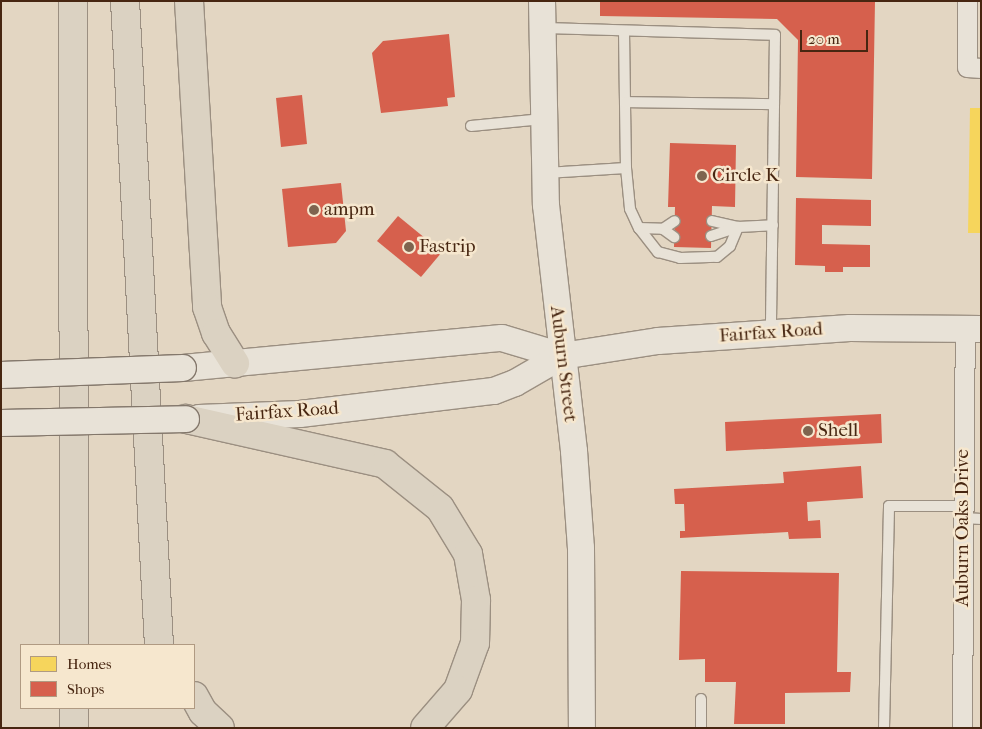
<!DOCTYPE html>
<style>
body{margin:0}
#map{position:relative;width:982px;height:729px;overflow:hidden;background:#e3d6c2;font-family:"IM FELL French Canon",serif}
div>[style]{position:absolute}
.homes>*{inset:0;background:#f6d55c}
.shops>*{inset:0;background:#d6604d}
.roads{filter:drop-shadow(1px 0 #9b8f81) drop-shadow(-1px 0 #9b8f81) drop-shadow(0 1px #9b8f81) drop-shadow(0 -1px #9b8f81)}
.lane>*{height:10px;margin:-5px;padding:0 5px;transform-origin:5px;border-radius:5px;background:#e8e2d7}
.street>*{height:19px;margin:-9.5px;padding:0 9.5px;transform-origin:9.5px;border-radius:9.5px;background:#e8e2d7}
.secondary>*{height:26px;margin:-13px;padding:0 13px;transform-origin:13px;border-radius:13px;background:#e8e2d7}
.highway>*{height:28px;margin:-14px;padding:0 14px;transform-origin:14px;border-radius:14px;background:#dbd2c2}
.bridges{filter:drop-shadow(1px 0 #83776b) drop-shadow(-1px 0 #83776b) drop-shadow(0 1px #83776b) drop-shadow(0 -1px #83776b)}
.secondary-bridge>*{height:26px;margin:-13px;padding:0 13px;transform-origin:13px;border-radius:13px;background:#e8e2d7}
.dots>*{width:14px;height:14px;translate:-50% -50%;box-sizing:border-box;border:2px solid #f6e7ce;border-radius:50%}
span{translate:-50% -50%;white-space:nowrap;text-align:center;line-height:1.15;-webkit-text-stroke:5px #f6e7ce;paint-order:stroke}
.poi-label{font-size:19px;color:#472611}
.left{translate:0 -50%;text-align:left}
.street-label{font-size:19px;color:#472611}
.frame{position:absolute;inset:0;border:2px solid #472611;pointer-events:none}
.legend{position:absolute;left:20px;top:644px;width:175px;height:65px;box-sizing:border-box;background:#f6e7ce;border:1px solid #b09a82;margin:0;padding:6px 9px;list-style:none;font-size:15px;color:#472611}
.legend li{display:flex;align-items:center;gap:10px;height:25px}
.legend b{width:25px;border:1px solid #b09a82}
.scale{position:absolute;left:800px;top:30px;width:68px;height:22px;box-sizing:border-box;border:2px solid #472611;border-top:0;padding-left:6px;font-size:15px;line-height:18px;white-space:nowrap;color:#472611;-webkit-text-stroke:4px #f6e7ce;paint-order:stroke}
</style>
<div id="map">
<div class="homes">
<div style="clip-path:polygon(970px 108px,981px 108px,981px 233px,968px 233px)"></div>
</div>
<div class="shops">
<div style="clip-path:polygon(600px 1px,875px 1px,872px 179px,796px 177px,798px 40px,777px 19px,600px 16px)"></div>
<div style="clip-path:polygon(449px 34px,455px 97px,447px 98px,448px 106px,381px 113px,372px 53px,383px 41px)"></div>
<div style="clip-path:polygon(302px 95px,307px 144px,281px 147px,276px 98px)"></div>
<div style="clip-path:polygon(670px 143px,736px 145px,735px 207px,712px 206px,711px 248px,674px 247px,675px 207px,668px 207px)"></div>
<div style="clip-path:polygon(341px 183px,346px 231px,336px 243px,288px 247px,282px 189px)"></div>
<div style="clip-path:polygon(796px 198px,871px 200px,871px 226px,822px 225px,822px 244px,870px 245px,870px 267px,843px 267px,843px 272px,825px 272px,825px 266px,795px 265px)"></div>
<div style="clip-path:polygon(398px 216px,442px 252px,421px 277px,377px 241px)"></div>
<div style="clip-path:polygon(881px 414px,882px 443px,726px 451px,725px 422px)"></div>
<div style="clip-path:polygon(861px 466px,863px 498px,807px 502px,808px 521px,820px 520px,821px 538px,789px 539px,788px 532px,680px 538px,680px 531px,685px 531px,684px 504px,675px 504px,674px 489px,784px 483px,783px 472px)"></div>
<div style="clip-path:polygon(681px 571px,839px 573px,837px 672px,851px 672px,850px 692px,785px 693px,785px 724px,734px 724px,736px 682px,705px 682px,705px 659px,679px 660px)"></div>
</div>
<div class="roads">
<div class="lane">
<div style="left:542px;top:28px;width:233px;rotate:1.7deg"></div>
<div style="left:775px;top:35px;width:296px;rotate:90.8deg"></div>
<div style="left:624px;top:31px;width:71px;rotate:89.2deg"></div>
<div style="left:471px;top:126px;width:72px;rotate:-5.6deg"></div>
<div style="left:626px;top:168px;width:41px;rotate:84.4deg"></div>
<div style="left:630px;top:209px;width:21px;rotate:65deg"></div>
<div style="left:639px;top:228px;width:31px;rotate:52deg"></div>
<div style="left:658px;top:252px;width:23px;rotate:15deg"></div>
<div style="left:680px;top:258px;width:37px;rotate:-2deg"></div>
<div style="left:717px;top:257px;width:17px;rotate:-40deg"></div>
<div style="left:730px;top:246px;width:21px;rotate:-67deg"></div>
<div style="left:738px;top:227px;width:35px;rotate:-3deg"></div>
<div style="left:546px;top:173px;width:80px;rotate:-3.6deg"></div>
<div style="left:626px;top:168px;width:66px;rotate:-90.9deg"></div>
<div style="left:625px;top:102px;width:149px;rotate:0.8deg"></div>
<div style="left:712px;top:221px;width:26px;rotate:13deg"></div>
<div style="left:639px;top:228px;width:24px;rotate:2deg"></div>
<div style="left:663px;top:229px;width:14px;rotate:36deg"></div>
<div style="left:663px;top:229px;width:14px;rotate:-34deg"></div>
<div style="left:711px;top:236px;width:28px;rotate:-18deg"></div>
<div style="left:964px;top:518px;width:17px;rotate:3deg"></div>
<div style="left:701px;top:728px;width:29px;rotate:-90deg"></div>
<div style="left:884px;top:728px;width:222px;rotate:-88.7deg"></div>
<div style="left:889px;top:506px;width:75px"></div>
</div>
<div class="street">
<div style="left:967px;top:1px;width:66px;rotate:90deg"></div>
<div style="left:967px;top:67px;width:14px;rotate:4deg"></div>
<div style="left:962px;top:728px;width:399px;rotate:-89.6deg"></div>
</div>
<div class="secondary">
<div style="left:542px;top:1px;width:204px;rotate:88.9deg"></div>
<div style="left:546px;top:205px;width:248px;rotate:83.5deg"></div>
<div style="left:574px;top:451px;width:97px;rotate:85.9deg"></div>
<div style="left:581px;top:548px;width:180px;rotate:89.7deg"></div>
<div style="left:183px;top:368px;width:320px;rotate:-5.4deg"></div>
<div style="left:502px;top:338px;width:63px;rotate:16.7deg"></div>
<div style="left:199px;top:418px;width:101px;rotate:-2.3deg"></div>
<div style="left:300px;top:414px;width:195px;rotate:-6.8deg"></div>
<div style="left:494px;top:391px;width:22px;rotate:-21deg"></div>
<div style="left:515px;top:383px;width:54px;rotate:-29.9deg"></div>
<div style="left:562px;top:356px;width:97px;rotate:-8.9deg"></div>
<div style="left:658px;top:341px;width:192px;rotate:-3.9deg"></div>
<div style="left:850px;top:328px;width:131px;rotate:0.4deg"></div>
</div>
<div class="highway">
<div style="left:73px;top:1px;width:644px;rotate:89.91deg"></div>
<div style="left:125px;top:1px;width:645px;rotate:86.98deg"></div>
<div style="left:189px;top:1px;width:307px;rotate:86.6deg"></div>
<div style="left:207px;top:307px;width:28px;rotate:71deg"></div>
<div style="left:216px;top:333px;width:36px;rotate:58deg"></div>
<div style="left:186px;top:419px;width:204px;rotate:12.7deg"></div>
<div style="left:385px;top:464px;width:70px;rotate:38.7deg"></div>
<div style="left:440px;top:508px;width:54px;rotate:58.7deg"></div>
<div style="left:468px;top:554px;width:47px;rotate:80.1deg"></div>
<div style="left:476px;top:600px;width:43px;rotate:91.3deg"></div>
<div style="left:475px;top:643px;width:50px;rotate:109.9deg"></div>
<div style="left:458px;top:690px;width:50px;rotate:131deg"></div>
<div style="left:194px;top:696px;width:18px;rotate:61deg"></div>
<div style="left:203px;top:712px;width:23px;rotate:43deg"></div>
<div style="left:74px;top:728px;width:20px;rotate:-90deg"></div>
</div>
</div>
<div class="bridges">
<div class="secondary-bridge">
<div style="left:1px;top:375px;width:182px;rotate:-2.2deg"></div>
<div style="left:1px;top:423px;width:185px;rotate:-1.2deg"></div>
</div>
</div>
<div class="dots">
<div style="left:702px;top:176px;background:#7e644f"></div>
<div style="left:314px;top:210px;background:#7e644f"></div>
<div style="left:409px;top:247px;background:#7e644f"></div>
<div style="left:808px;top:431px;background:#7e644f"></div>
</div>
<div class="poi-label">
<span class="left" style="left:712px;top:176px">Circle K</span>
<span class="left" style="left:324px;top:210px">ampm</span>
<span class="left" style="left:419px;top:247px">Fastrip</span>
<span class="left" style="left:818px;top:431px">Shell</span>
</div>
<div class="street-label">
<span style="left:771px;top:333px;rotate:-4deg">Fairfax Road</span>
<span style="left:563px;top:364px;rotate:83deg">Auburn Street</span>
<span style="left:287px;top:412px;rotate:-4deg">Fairfax Road</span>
<span style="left:963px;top:528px;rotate:-90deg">Auburn Oaks Drive</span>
</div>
<div class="frame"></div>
<ul class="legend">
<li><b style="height:14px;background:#f6d55c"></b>Homes</li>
<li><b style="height:14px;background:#d6604d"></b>Shops</li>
</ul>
<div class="scale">20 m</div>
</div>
